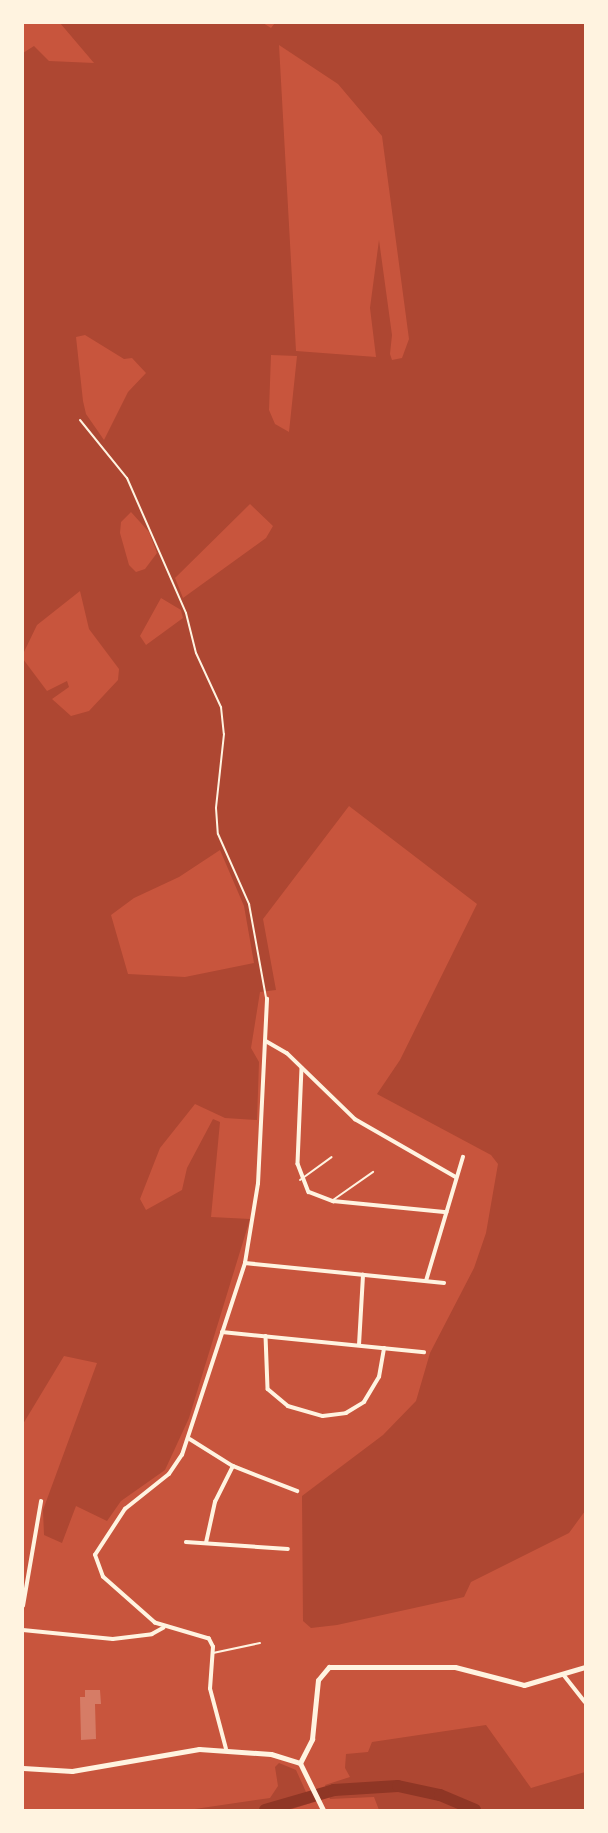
<!DOCTYPE html>
<style>
body{margin:0}
#map{position:relative;width:608px;height:1833px;overflow:hidden;background:#c8553d;font-family:Overpass,sans-serif}
div>[style]{position:absolute}
.green>*{inset:0;background:#ae4732}
.river>*{height:12px;margin:-6px;padding:0 6px;transform-origin:6px;border-radius:6px;background:#8f3625}
.building>*{inset:0;background:#d67c66}
.service>*{height:2px;margin:-1px;padding:0 1px;transform-origin:1px;border-radius:1px;background:#fff3e0}
.minor>*{height:3.5px;margin:-1.75px;padding:0 1.75px;transform-origin:1.75px;border-radius:1.75px;background:#fff3e0}
.secondary>*{height:5px;margin:-2.5px;padding:0 2.5px;transform-origin:2.5px;border-radius:2.5px;background:#fff3e0}
span{translate:-50% -50%;white-space:nowrap;text-align:center;line-height:1.15;-webkit-text-stroke:7px #fff3e0;paint-order:stroke}
.frame{position:absolute;inset:0;border:24px solid #fff3e0;pointer-events:none}
</style>
<div id="map">
<div class="green">
<div style="clip-path:polygon(evenodd,60px 23px,263px 23px,271px 28px,275px 23px,585px 23px,585px 1511px,569px 1533px,471px 1582px,464px 1597px,337px 1625px,311px 1628px,303px 1621px,302px 1496px,383px 1435px,416px 1401px,430px 1353px,474px 1268px,486px 1233px,498px 1164px,491px 1155px,377px 1094px,400px 1060px,477px 904px,349px 806px,263px 919px,276px 990px,260px 992px,251px 1048px,259px 1062px,257px 1120px,225px 1118px,195px 1104px,160px 1148px,140px 1199px,146px 1210px,182px 1190px,187px 1168px,213px 1119px,220px 1122px,211px 1217px,250px 1219px,189px 1418px,165px 1470px,121px 1501px,107px 1521px,76px 1506px,62px 1543px,44px 1535px,43px 1510px,97px 1363px,64px 1356px,23px 1424px,23px 659px,47px 691px,67px 681px,69px 687px,52px 699px,71px 716px,89px 711px,118px 680px,119px 669px,89px 629px,80px 591px,37px 625px,23px 654px,23px 53px,34px 46px,49px 61px,94px 63px,60px 23px,279px 45px,338px 84px,382px 136px,409px 339px,402px 358px,392px 360px,390px 354px,392px 335px,379px 240px,370px 308px,376px 357px,296px 351px,279px 45px,60px 23px,85px 335px,124px 359px,132px 358px,146px 373px,128px 392px,104px 440px,86px 414px,83px 401px,76px 337px,85px 335px,60px 23px,271px 355px,297px 356px,289px 432px,275px 424px,269px 410px,271px 355px,60px 23px,250px 504px,273px 526px,266px 538px,183px 598px,175px 578px,250px 504px,60px 23px,131px 512px,149px 532px,157px 553px,145px 569px,136px 572px,129px 565px,120px 533px,121px 522px,131px 512px,60px 23px,161px 598px,181px 610px,183px 618px,146px 645px,140px 636px,161px 598px,60px 23px,220px 850px,244px 906px,254px 963px,185px 977px,128px 974px,111px 915px,134px 898px,179px 877px,220px 850px)"></div>
<div style="clip-path:polygon(486px 1725px,531px 1788px,585px 1772px,585px 1810px,379px 1810px,374px 1797px,330px 1799px,325px 1785px,350px 1777px,345px 1768px,346px 1754px,368px 1752px,372px 1742px)"></div>
<div style="clip-path:polygon(279px 1763px,296px 1770px,311px 1803px,289px 1810px,188px 1810px,270px 1798px,278px 1786px,275px 1767px)"></div>
</div>
<div class="river">
<div style="left:265px;top:1810px;width:72px;rotate:-16.2deg"></div>
<div style="left:334px;top:1790px;width:64px;rotate:-3.6deg"></div>
<div style="left:398px;top:1786px;width:43px;rotate:12.1deg"></div>
<div style="left:440px;top:1795px;width:38px;rotate:23deg"></div>
</div>
<div class="building">
<div style="clip-path:polygon(85px 1690px,100px 1690px,101px 1704px,95px 1704px,96px 1739px,81px 1740px,80px 1697px,85px 1697px)"></div>
</div>
<div class="service">
<div style="left:80px;top:420px;width:75px;rotate:51deg"></div>
<div style="left:127px;top:478px;width:147px;rotate:66.4deg"></div>
<div style="left:186px;top:613px;width:41px;rotate:76deg"></div>
<div style="left:196px;top:653px;width:60px;rotate:65.2deg"></div>
<div style="left:221px;top:707px;width:27px;rotate:84deg"></div>
<div style="left:224px;top:734px;width:74px;rotate:96.2deg"></div>
<div style="left:216px;top:808px;width:26px;rotate:86deg"></div>
<div style="left:218px;top:834px;width:77px;rotate:66.1deg"></div>
<div style="left:249px;top:904px;width:96px;rotate:79.7deg"></div>
<div style="left:300px;top:1180px;width:39px;rotate:-36deg"></div>
<div style="left:333px;top:1200px;width:49px;rotate:-35deg"></div>
<div style="left:213px;top:1653px;width:48px;rotate:-12deg"></div>
</div>
<div class="minor">
<div style="left:266px;top:1041px;width:24px;rotate:30deg"></div>
<div style="left:287px;top:1053px;width:95px;rotate:44.1deg"></div>
<div style="left:355px;top:1119px;width:116px;rotate:29.9deg"></div>
<div style="left:302px;top:1068px;width:96px;rotate:92.4deg"></div>
<div style="left:298px;top:1164px;width:30px;rotate:69deg"></div>
<div style="left:309px;top:1192px;width:26px;rotate:21deg"></div>
<div style="left:333px;top:1201px;width:114px;rotate:5.6deg"></div>
<div style="left:245px;top:1263px;width:200px;rotate:5.7deg"></div>
<div style="left:426px;top:1281px;width:129px;rotate:-73.4deg"></div>
<div style="left:222px;top:1332px;width:203px;rotate:5.7deg"></div>
<div style="left:266px;top:1336px;width:53px;rotate:87.8deg"></div>
<div style="left:268px;top:1389px;width:26px;rotate:40deg"></div>
<div style="left:288px;top:1406px;width:36px;rotate:16deg"></div>
<div style="left:323px;top:1416px;width:23px;rotate:-7deg"></div>
<div style="left:346px;top:1413px;width:21px;rotate:-31deg"></div>
<div style="left:364px;top:1402px;width:29px;rotate:-59deg"></div>
<div style="left:379px;top:1377px;width:29px;rotate:-80deg"></div>
<div style="left:359px;top:1345px;width:70px;rotate:-86.7deg"></div>
<div style="left:190px;top:1439px;width:51px;rotate:32.1deg"></div>
<div style="left:233px;top:1466px;width:69px;rotate:21.3deg"></div>
<div style="left:186px;top:1542px;width:102px;rotate:3.9deg"></div>
<div style="left:206px;top:1543px;width:42px;rotate:-77.6deg"></div>
<div style="left:215px;top:1502px;width:40px;rotate:-63.4deg"></div>
<div style="left:23px;top:1606px;width:106px;rotate:-80.2deg"></div>
<div style="left:23px;top:1630px;width:90px;rotate:5.7deg"></div>
<div style="left:113px;top:1639px;width:39px;rotate:-7deg"></div>
<div style="left:152px;top:1634px;width:13px;rotate:-29deg"></div>
<div style="left:564px;top:1675px;width:34px;rotate:52deg"></div>
<div style="left:226px;top:1749px;width:62px;rotate:-104.9deg"></div>
<div style="left:210px;top:1689px;width:42px;rotate:-85.9deg"></div>
<div style="left:213px;top:1647px;width:9px;rotate:-117deg"></div>
<div style="left:209px;top:1639px;width:56px;rotate:-163.5deg"></div>
<div style="left:155px;top:1623px;width:69px;rotate:-138.5deg"></div>
<div style="left:103px;top:1577px;width:23px;rotate:-110deg"></div>
<div style="left:95px;top:1555px;width:55px;rotate:-56.9deg"></div>
<div style="left:125px;top:1509px;width:56px;rotate:-38.5deg"></div>
<div style="left:169px;top:1474px;width:23px;rotate:-56deg"></div>
<div style="left:182px;top:1455px;width:202px;rotate:-71.8deg"></div>
<div style="left:245px;top:1263px;width:80px;rotate:-80.7deg"></div>
<div style="left:258px;top:1184px;width:185px;rotate:-87.2deg"></div>
</div>
<div class="secondary">
<div style="left:300px;top:1763px;width:27px;rotate:-63deg"></div>
<div style="left:312px;top:1739px;width:59px;rotate:-84.2deg"></div>
<div style="left:318px;top:1680px;width:17px;rotate:-50deg"></div>
<div style="left:329px;top:1667px;width:126px"></div>
<div style="left:455px;top:1667px;width:71px;rotate:14.6deg"></div>
<div style="left:524px;top:1685px;width:64px;rotate:-16.4deg"></div>
<div style="left:23px;top:1768px;width:49px;rotate:3.5deg"></div>
<div style="left:72px;top:1771px;width:129px;rotate:-9.8deg"></div>
<div style="left:199px;top:1749px;width:72px;rotate:4deg"></div>
<div style="left:271px;top:1754px;width:30px;rotate:17deg"></div>
<div style="left:300px;top:1763px;width:52px;rotate:63.9deg"></div>
</div>
<div class="frame"></div>
</div>
